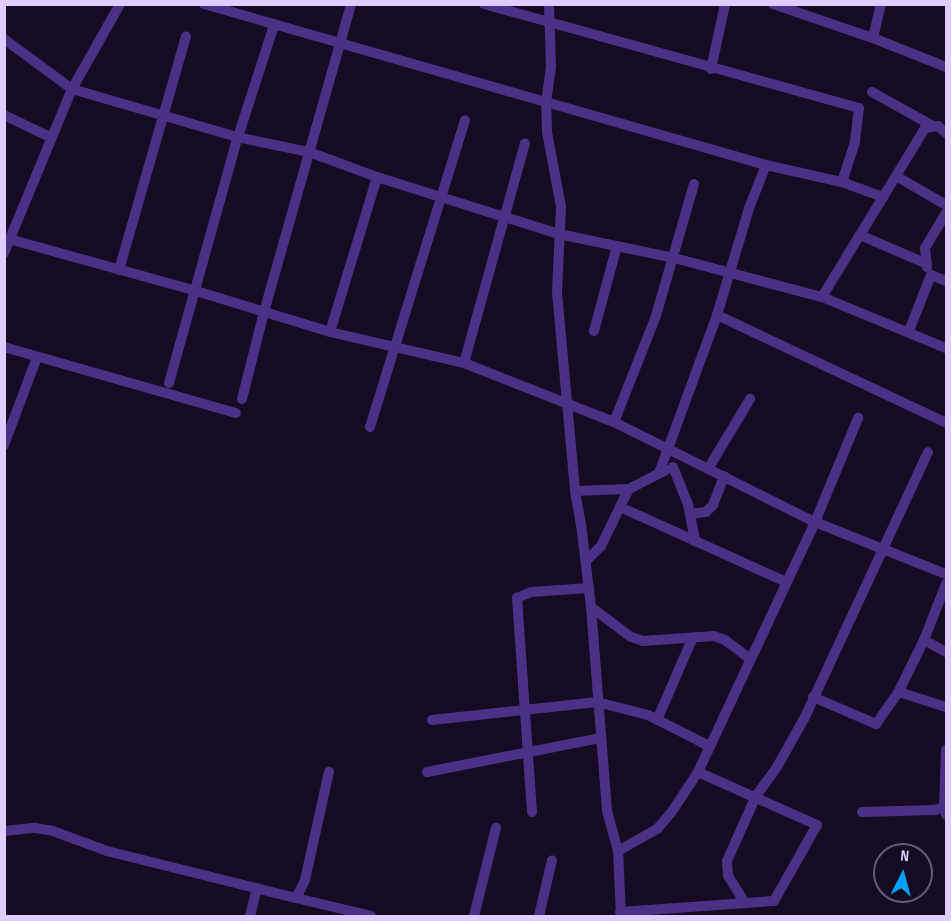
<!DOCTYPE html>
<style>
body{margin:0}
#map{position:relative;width:951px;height:921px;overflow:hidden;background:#150b22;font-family:"Sofia Sans Condensed",sans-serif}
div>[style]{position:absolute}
.street>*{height:10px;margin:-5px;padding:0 5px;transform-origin:5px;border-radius:5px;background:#4a3186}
span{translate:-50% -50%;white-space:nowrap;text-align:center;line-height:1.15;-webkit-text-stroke:4.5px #150b22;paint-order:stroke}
.frame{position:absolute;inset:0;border:6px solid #dfcdff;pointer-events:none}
.north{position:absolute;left:873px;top:843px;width:60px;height:60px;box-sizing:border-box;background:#150b22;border:2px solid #66597a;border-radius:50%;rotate:6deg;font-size:16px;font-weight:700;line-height:24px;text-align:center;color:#dfcdff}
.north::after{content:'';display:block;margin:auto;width:21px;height:27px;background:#00a0f8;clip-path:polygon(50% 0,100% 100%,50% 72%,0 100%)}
</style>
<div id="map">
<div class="street">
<div style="left:204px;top:4px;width:585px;rotate:15.99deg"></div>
<div style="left:766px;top:165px;width:78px;rotate:12.6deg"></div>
<div style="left:842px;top:182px;width:44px;rotate:20.1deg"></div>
<div style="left:484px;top:4px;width:389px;rotate:15.5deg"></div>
<div style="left:859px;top:108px;width:34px;rotate:97deg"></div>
<div style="left:855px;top:142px;width:42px;rotate:108deg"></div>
<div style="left:549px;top:4px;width:63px;rotate:88.2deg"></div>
<div style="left:551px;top:67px;width:34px;rotate:98deg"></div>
<div style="left:546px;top:101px;width:31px;rotate:88deg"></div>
<div style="left:547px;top:132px;width:76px;rotate:79.4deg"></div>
<div style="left:561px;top:207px;width:85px;rotate:92.7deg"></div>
<div style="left:557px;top:292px;width:200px;rotate:84.8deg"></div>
<div style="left:575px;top:491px;width:34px;rotate:80deg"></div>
<div style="left:581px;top:524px;width:84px;rotate:83.1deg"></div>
<div style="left:591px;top:607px;width:205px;rotate:85.5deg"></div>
<div style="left:607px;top:811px;width:41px;rotate:74.6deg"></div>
<div style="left:773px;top:4px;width:106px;rotate:18.8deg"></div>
<div style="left:873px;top:38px;width:79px;rotate:21.7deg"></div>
<div style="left:873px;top:38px;width:35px;rotate:-77deg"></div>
<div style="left:4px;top:39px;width:84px;rotate:36.3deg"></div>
<div style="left:72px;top:89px;width:172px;rotate:16.2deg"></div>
<div style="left:237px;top:137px;width:74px;rotate:11.8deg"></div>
<div style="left:309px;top:152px;width:72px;rotate:20.2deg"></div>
<div style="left:377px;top:177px;width:191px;rotate:17.4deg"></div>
<div style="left:559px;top:234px;width:117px;rotate:11.8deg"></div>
<div style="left:674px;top:258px;width:153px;rotate:14.8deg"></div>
<div style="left:822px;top:297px;width:134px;rotate:22.4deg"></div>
<div style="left:711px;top:69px;width:66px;rotate:-77.8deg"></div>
<div style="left:872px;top:92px;width:68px;rotate:29.2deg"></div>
<div style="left:4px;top:115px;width:53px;rotate:25.6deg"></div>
<div style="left:896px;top:176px;width:58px;rotate:30.1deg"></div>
<div style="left:694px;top:184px;width:137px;rotate:106.1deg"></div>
<div style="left:656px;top:316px;width:114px;rotate:111.6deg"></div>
<div style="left:614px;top:422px;width:225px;rotate:26.5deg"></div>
<div style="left:815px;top:522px;width:141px;rotate:21.7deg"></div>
<div style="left:860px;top:235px;width:73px;rotate:23.4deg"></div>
<div style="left:9px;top:239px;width:191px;rotate:15.5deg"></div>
<div style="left:193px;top:290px;width:143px;rotate:17deg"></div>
<div style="left:330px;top:332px;width:162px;rotate:-73.1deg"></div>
<div style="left:4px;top:253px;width:178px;rotate:-67.5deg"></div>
<div style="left:72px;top:89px;width:98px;rotate:-60.5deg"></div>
<div style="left:927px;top:267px;width:19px;rotate:-96deg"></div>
<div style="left:925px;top:248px;width:41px;rotate:-59deg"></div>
<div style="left:119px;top:270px;width:243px;rotate:-74deg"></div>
<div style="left:822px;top:297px;width:198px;rotate:-58.6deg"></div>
<div style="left:925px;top:128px;width:13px;rotate:-9deg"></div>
<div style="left:938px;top:126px;width:11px;rotate:41deg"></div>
<div style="left:717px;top:315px;width:253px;rotate:25.2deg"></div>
<div style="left:594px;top:331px;width:88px;rotate:-74.9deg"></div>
<div style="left:909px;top:331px;width:60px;rotate:-68.6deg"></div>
<div style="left:931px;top:275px;width:16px;rotate:22deg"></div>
<div style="left:330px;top:332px;width:138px;rotate:13deg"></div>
<div style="left:464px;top:363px;width:161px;rotate:21.5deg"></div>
<div style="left:4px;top:347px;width:241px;rotate:15.9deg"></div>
<div style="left:464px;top:363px;width:228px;rotate:-74.5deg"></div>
<div style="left:169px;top:383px;width:246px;rotate:-74.4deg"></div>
<div style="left:235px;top:146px;width:127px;rotate:-72.1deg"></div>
<div style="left:242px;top:399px;width:90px;rotate:-75.8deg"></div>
<div style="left:264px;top:312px;width:320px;rotate:-74.2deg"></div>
<div style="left:370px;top:427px;width:321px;rotate:-72.8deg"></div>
<div style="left:4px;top:445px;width:94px;rotate:-69.4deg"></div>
<div style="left:673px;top:467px;width:40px;rotate:68deg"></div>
<div style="left:688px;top:504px;width:38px;rotate:79deg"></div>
<div style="left:708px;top:469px;width:82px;rotate:-59deg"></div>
<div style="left:659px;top:473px;width:168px;rotate:-69.8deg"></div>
<div style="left:717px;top:315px;width:112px;rotate:-73.3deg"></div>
<div style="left:749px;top:208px;width:46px;rotate:-68.4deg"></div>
<div style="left:629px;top:489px;width:42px;rotate:-27.2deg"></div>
<div style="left:575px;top:491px;width:54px;rotate:-2.1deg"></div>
<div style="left:629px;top:489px;width:20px;rotate:117deg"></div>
<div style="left:620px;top:507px;width:182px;rotate:24.3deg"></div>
<div style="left:690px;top:514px;width:16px;rotate:-7deg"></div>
<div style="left:706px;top:512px;width:10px;rotate:-45deg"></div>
<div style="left:713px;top:505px;width:31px;rotate:-69deg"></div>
<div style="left:586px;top:561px;width:21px;rotate:-45deg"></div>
<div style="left:601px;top:546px;width:43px;rotate:-64deg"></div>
<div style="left:591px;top:607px;width:50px;rotate:36.9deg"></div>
<div style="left:631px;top:637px;width:13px;rotate:18deg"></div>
<div style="left:643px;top:641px;width:71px;rotate:-4deg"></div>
<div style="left:714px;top:636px;width:12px;rotate:20deg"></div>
<div style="left:725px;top:640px;width:30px;rotate:37deg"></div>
<div style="left:924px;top:640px;width:25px;rotate:29deg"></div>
<div style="left:899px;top:692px;width:49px;rotate:17.7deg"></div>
<div style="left:813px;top:697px;width:69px;rotate:23.2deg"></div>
<div style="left:876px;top:724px;width:38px;rotate:-55deg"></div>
<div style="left:898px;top:693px;width:59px;rotate:-63.9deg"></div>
<div style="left:924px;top:640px;width:60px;rotate:-68.6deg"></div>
<div style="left:432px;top:720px;width:166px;rotate:-6.2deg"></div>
<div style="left:597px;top:702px;width:53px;rotate:14.3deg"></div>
<div style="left:648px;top:715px;width:68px;rotate:26.9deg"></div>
<div style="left:657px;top:720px;width:90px;rotate:-66.6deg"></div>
<div style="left:946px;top:750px;width:56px;rotate:92deg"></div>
<div style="left:944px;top:806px;width:9px;rotate:77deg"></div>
<div style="left:427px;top:772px;width:176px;rotate:-11.1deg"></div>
<div style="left:532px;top:812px;width:215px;rotate:-94deg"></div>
<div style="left:517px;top:598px;width:15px;rotate:-23deg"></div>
<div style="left:531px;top:592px;width:58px;rotate:-3.9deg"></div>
<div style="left:862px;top:812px;width:73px;rotate:-1.6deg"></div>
<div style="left:935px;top:810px;width:12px;rotate:-20deg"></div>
<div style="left:4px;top:831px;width:31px;rotate:-6deg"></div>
<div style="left:35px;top:828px;width:18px;rotate:9deg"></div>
<div style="left:53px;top:831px;width:58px;rotate:20.3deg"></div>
<div style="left:107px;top:851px;width:195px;rotate:14deg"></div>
<div style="left:296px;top:898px;width:20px;rotate:-63deg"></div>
<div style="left:305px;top:880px;width:111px;rotate:-77.5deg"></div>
<div style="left:296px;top:898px;width:77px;rotate:13.5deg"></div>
<div style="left:745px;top:903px;width:32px;rotate:-122deg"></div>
<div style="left:728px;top:876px;width:15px;rotate:-94deg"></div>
<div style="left:727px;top:861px;width:71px;rotate:-66deg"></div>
<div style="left:756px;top:796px;width:36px;rotate:-54deg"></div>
<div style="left:777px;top:767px;width:57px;rotate:-60.8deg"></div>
<div style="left:805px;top:717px;width:292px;rotate:-65.1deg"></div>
<div style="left:620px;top:912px;width:154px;rotate:-4.1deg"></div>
<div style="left:774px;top:901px;width:87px;rotate:-60.5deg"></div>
<div style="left:817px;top:825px;width:130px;rotate:-156deg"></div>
<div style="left:250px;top:916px;width:29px;rotate:-76deg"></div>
<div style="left:474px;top:916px;width:91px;rotate:-76deg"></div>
<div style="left:539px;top:916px;width:57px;rotate:-76.9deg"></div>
<div style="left:621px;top:916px;width:65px;rotate:-92.6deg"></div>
<div style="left:618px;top:851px;width:45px;rotate:-29.4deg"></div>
<div style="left:657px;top:829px;width:21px;rotate:-49deg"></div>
<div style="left:671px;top:813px;width:49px;rotate:-56.6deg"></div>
<div style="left:698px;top:772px;width:276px;rotate:-64.9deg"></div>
<div style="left:815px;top:522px;width:113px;rotate:-67.5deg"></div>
</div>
<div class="frame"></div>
<div class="north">N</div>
</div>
